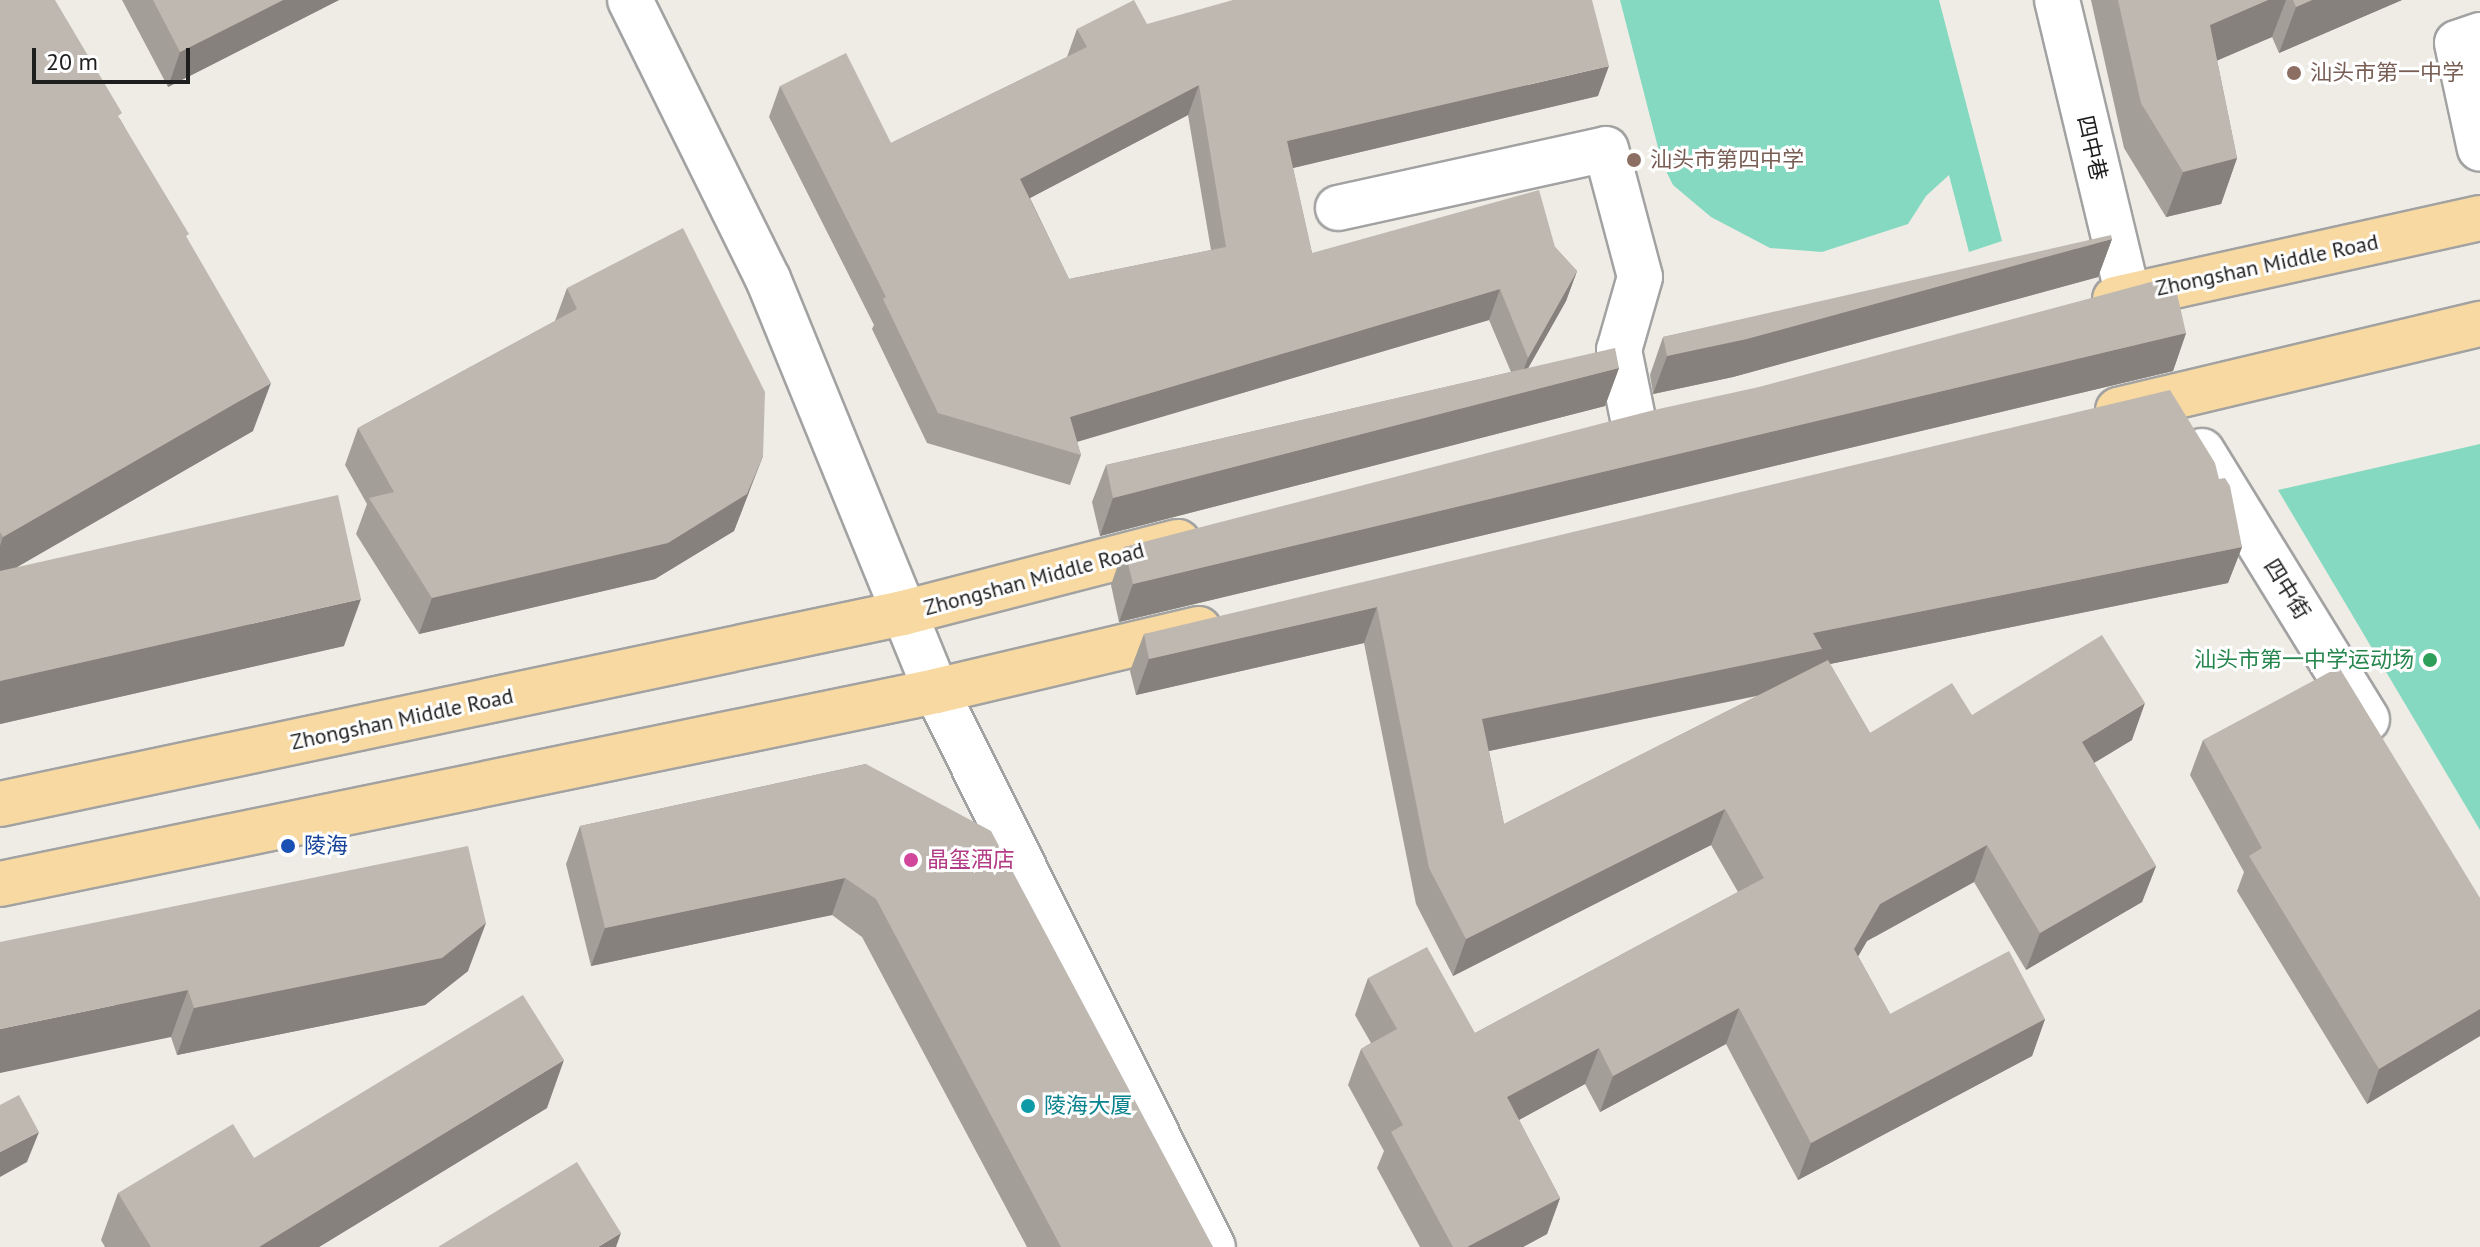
<!DOCTYPE html>
<meta charset="utf-8">
<style>
body{margin:0}
#map{position:relative;width:2480px;height:1247px;overflow:hidden;background:#eeece4;font-family:"PT Sans","Noto Sans SC",sans-serif}
div>[style]{position:absolute}
.pitch>*{inset:0;background:#86d9c1}
.roads{filter:drop-shadow(2px 0 #a2a2a2) drop-shadow(-2px 0 #a2a2a2) drop-shadow(0 2px #a2a2a2) drop-shadow(0 -2px #a2a2a2)}
.minor>*{height:44px;margin:-22px;padding:0 22px;transform-origin:22px;border-radius:22px;background:#fff}
.major>*{height:44px;margin:-22px;padding:0 22px;transform-origin:22px;border-radius:22px;background:#f7d9a1}
.wall>*{inset:0;background:#a49e98}
.shaded-wall>*{inset:0;background:#86817c}
.building>*{inset:0;background:#bfb8b1}
.dots>*{width:22px;height:22px;translate:-50% -50%;box-sizing:border-box;border:4px solid #fff;border-radius:50%}
span{translate:-50% -50%;white-space:nowrap;text-align:center;line-height:1.15;-webkit-text-stroke:6px #fff;paint-order:stroke}
.education-label{font-size:22px;color:#785e54}
.left{translate:0 -50%;text-align:left}
.street-label{font-size:22px;color:#1e1e1e}
.leisure-label{font-size:22px;color:#27864d}
.right{translate:-100% -50%;text-align:right}
.transit-label{font-size:22px;color:#164399}
.hotel-label{font-size:22px;color:#b23c85}
.culture-label{font-size:22px;color:#0d838f}
.scale{position:absolute;left:32px;top:48px;width:158px;height:36px;box-sizing:border-box;border:4px solid #1e1e1e;border-top:0;padding-left:10px;font-size:24px;line-height:28px;white-space:nowrap;color:#1e1e1e;-webkit-text-stroke:6px #fff;paint-order:stroke}
</style>
<div id="map">
<div class="pitch">
<div style="clip-path:polygon(1620px 0,1939px 0,2002px 241px,1969px 252px,1949px 175px,1926px 196px,1908px 224px,1822px 252px,1770px 248px,1711px 217px,1673px 185px,1662px 163px)"></div>
<div style="clip-path:polygon(2480px 444px,2480px 830px,2278px 490px)"></div>
</div>
<div class="roads">
<div class="minor">
<div style="left:630px;top:0;width:311px;rotate:63.7deg"></div>
<div style="left:768px;top:279px;width:445px;rotate:67.8deg"></div>
<div style="left:936px;top:691px;width:621px;rotate:63.52deg"></div>
<div style="left:2057px;top:0;width:303px;rotate:76.5deg"></div>
<div style="left:2480px;top:35px;width:24px;rotate:161deg"></div>
<div style="left:2457px;top:43px;width:108px;rotate:77.8deg"></div>
<div style="left:1338px;top:208px;width:274px;rotate:-12.4deg"></div>
<div style="left:1606px;top:149px;width:132px;rotate:75.1deg"></div>
<div style="left:1640px;top:277px;width:76px;rotate:106deg"></div>
<div style="left:1619px;top:350px;width:76px;rotate:78.5deg"></div>
<div style="left:2202px;top:451px;width:315px;rotate:58.4deg"></div>
</div>
<div class="major">
<div style="left:2115px;top:299px;width:374px;rotate:-12.5deg"></div>
<div style="left:2118px;top:410px;width:372px;rotate:-13.4deg"></div>
<div style="left:0;top:804px;width:923px;rotate:-11.94deg"></div>
<div style="left:903px;top:613px;width:284px;rotate:-14.5deg"></div>
<div style="left:0;top:884px;width:956px;rotate:-11.65deg"></div>
<div style="left:936px;top:691px;width:270px;rotate:-13.3deg"></div>
</div>
</div>
<div class="wall">
<div style="clip-path:polygon(0 0,120px 119px,187px 239px,253px 431px,16px 567px,344px 646px,0 724px)"></div>
<div style="clip-path:polygon(122px 0,339px 0,168px 87px)"></div>
<div style="clip-path:polygon(2091px 0,2402px 0,2279px 53px,2272px 37px,2217px 60px,2237px 158px,2221px 204px,2166px 217px,2124px 148px)"></div>
<div style="clip-path:polygon(evenodd,1147px 24px,1598px 96px,1293px 168px,1312px 253px,1555px 247px,1577px 271px,1566px 301px,1528px 368px,1619px 368px,1605px 406px,1100px 536px,1092px 502px,1106px 465px,1511px 372px,1489px 320px,1077px 442px,1081px 455px,1070px 485px,927px 443px,872px 329px,874px 325px,769px 117px,780px 86px,891px 143px,1067px 57px,1077px 29px,1147px 24px,1188px 115px,1211px 250px,1069px 279px,1030px 198px,1188px 115px)"></div>
<div style="clip-path:polygon(2112px 239px,2098px 277px,1733px 377px,1653px 394px,1650px 375px,1663px 337px)"></div>
<div style="clip-path:polygon(567px 288px,749px 492px,734px 531px,655px 579px,419px 634px,356px 534px,367px 504px,345px 465px,358px 428px,555px 321px)"></div>
<div style="clip-path:polygon(2186px 333px,2173px 371px,1119px 622px,1111px 585px,1124px 547px)"></div>
<div style="clip-path:polygon(evenodd,2219px 479px,2242px 547px,2228px 583px,1830px 664px,1870px 733px,1972px 715px,2132px 740px,2094px 763px,2156px 866px,2142px 902px,2026px 970px,1974px 882px,1867px 941px,1858px 956px,1890px 1014px,2045px 1019px,2032px 1056px,1798px 1180px,1726px 1044px,1600px 1112px,1585px 1084px,1519px 1120px,1560px 1198px,1547px 1234px,1523px 1247px,1420px 1247px,1377px 1168px,1384px 1151px,1348px 1085px,1361px 1049px,1371px 1043px,1355px 1015px,1368px 978px,1475px 1033px,1738px 892px,1711px 845px,1453px 976px,1416px 904px,1364px 643px,1136px 695px,1130px 671px,1144px 634px,2219px 479px,1757px 696px,1504px 824px,1489px 751px,1757px 696px)"></div>
<div style="clip-path:polygon(2203px 740px,2480px 898px,2480px 1036px,2367px 1104px,2237px 891px,2244px 872px,2190px 775px)"></div>
<div style="clip-path:polygon(866px 764px,1213px 1247px,1027px 1247px,862px 937px,832px 915px,591px 966px,566px 864px,580px 826px)"></div>
<div style="clip-path:polygon(0 942px,468px 971px,425px 1005px,177px 1055px,171px 1037px)"></div>
<div style="clip-path:polygon(547px 1108px,319px 1247px,105px 1247px,101px 1240px,118px 1193px,254px 1158px)"></div>
</div>
<div class="shaded-wall">
<div style="clip-path:polygon(283px 0,339px 0,168px 87px,180px 52px)"></div>
<div style="clip-path:polygon(2268px 0,2286px 0,2272px 37px,2193px 71px,2210px 25px)"></div>
<div style="clip-path:polygon(2312px 0,2402px 0,2279px 53px,2296px 7px)"></div>
<div style="clip-path:polygon(1609px 66px,1598px 96px,1276px 172px,1287px 141px)"></div>
<div style="clip-path:polygon(1199px 85px,1188px 115px,1009px 209px,1020px 179px)"></div>
<div style="clip-path:polygon(2237px 158px,2221px 204px,2166px 217px,2183px 172px)"></div>
<div style="clip-path:polygon(2112px 239px,2098px 277px,1733px 377px,1653px 394px,1667px 356px)"></div>
<div style="clip-path:polygon(1577px 271px,1566px 301px,1517px 388px,1528px 358px)"></div>
<div style="clip-path:polygon(1500px 289px,1489px 320px,1059px 447px,1070px 417px)"></div>
<div style="clip-path:polygon(2186px 333px,2173px 371px,1119px 622px,1133px 584px)"></div>
<div style="clip-path:polygon(1619px 368px,1605px 406px,1100px 536px,1113px 498px)"></div>
<div style="clip-path:polygon(271px 383px,253px 431px,0 577px,0 546px,3px 537px)"></div>
<div style="clip-path:polygon(763px 456px,734px 531px,655px 579px,419px 634px,432px 598px)"></div>
<div style="clip-path:polygon(2242px 547px,2228px 583px,1815px 667px,1808px 685px,1469px 755px,1482px 719px,1813px 633px)"></div>
<div style="clip-path:polygon(361px 599px,344px 646px,0 724px,0 681px)"></div>
<div style="clip-path:polygon(1377px 607px,1364px 643px,1136px 695px,1149px 659px)"></div>
<div style="clip-path:polygon(2145px 703px,2132px 740px,2069px 778px,2082px 742px)"></div>
<div style="clip-path:polygon(1725px 809px,1711px 845px,1453px 976px,1466px 939px)"></div>
<div style="clip-path:polygon(1987px 845px,1974px 882px,1867px 941px,1841px 986px,1854px 949px,1880px 904px)"></div>
<div style="clip-path:polygon(2156px 866px,2142px 902px,2026px 970px,2040px 933px)"></div>
<div style="clip-path:polygon(845px 878px,832px 915px,591px 966px,605px 928px)"></div>
<div style="clip-path:polygon(486px 923px,468px 971px,425px 1005px,177px 1055px,194px 1008px)"></div>
<div style="clip-path:polygon(188px 990px,171px 1037px,0 1073px,0 1029px)"></div>
<div style="clip-path:polygon(1739px 1008px,1726px 1044px,1600px 1112px,1613px 1076px)"></div>
<div style="clip-path:polygon(2480px 1009px,2480px 1036px,2367px 1104px,2379px 1069px)"></div>
<div style="clip-path:polygon(2045px 1019px,2032px 1056px,1798px 1180px,1811px 1143px)"></div>
<div style="clip-path:polygon(1599px 1048px,1585px 1084px,1493px 1134px,1507px 1097px)"></div>
<div style="clip-path:polygon(564px 1060px,547px 1108px,319px 1247px,259px 1247px)"></div>
<div style="clip-path:polygon(39px 1132px,27px 1162px,0 1177px,0 1152px)"></div>
<div style="clip-path:polygon(1560px 1198px,1547px 1234px,1523px 1247px,1467px 1247px)"></div>
<div style="clip-path:polygon(621px 1233px,616px 1247px,598px 1247px)"></div>
</div>
<div class="building">
<div style="clip-path:polygon(0 0,55px 0,122px 113px,118px 116px,189px 234px,186px 236px,271px 383px,3px 537px,0 532px)"></div>
<div style="clip-path:polygon(153px 0,283px 0,180px 52px)"></div>
<div style="clip-path:polygon(evenodd,1134px 0,1147px 24px,1233px 0,1592px 0,1609px 66px,1287px 141px,1312px 253px,1539px 190px,1555px 247px,1577px 271px,1528px 358px,1500px 289px,1070px 417px,1081px 455px,938px 413px,883px 299px,886px 297px,780px 86px,846px 53px,891px 143px,1087px 47px,1077px 29px,1134px 0,1199px 85px,1226px 247px,1069px 279px,1020px 179px,1199px 85px)"></div>
<div style="clip-path:polygon(2118px 0,2268px 0,2210px 25px,2237px 158px,2183px 172px,2141px 103px)"></div>
<div style="clip-path:polygon(2293px 0,2312px 0,2296px 7px)"></div>
<div style="clip-path:polygon(683px 228px,765px 392px,763px 456px,747px 494px,668px 543px,432px 598px,369px 498px,394px 492px,358px 428px,577px 309px,567px 288px)"></div>
<div style="clip-path:polygon(2111px 235px,2112px 239px,1747px 339px,1667px 356px,1663px 337px)"></div>
<div style="clip-path:polygon(2173px 276px,2186px 333px,1133px 584px,1124px 547px,1654px 410px,1759px 387px)"></div>
<div style="clip-path:polygon(1615px 348px,1619px 368px,1113px 498px,1106px 465px)"></div>
<div style="clip-path:polygon(2170px 390px,2215px 463px,2219px 479px,2225px 478px,2230px 486px,2242px 547px,1813px 633px,1822px 649px,1482px 719px,1504px 824px,1828px 660px,1870px 733px,1952px 683px,1972px 715px,2102px 635px,2145px 703px,2082px 742px,2156px 866px,2040px 933px,1987px 845px,1880px 904px,1854px 949px,1890px 1014px,2009px 951px,2045px 1019px,1811px 1143px,1739px 1008px,1613px 1076px,1599px 1048px,1507px 1097px,1560px 1198px,1467px 1247px,1453px 1247px,1391px 1132px,1403px 1125px,1361px 1049px,1397px 1029px,1368px 978px,1427px 947px,1475px 1033px,1764px 878px,1725px 809px,1466px 939px,1429px 868px,1377px 607px,1149px 659px,1144px 634px)"></div>
<div style="clip-path:polygon(338px 495px,361px 599px,0 681px,0 571px)"></div>
<div style="clip-path:polygon(2339px 667px,2480px 898px,2480px 1009px,2379px 1069px,2249px 856px,2262px 848px,2203px 740px)"></div>
<div style="clip-path:polygon(866px 764px,991px 831px,1213px 1247px,1061px 1247px,876px 899px,845px 878px,605px 928px,580px 826px)"></div>
<div style="clip-path:polygon(468px 846px,486px 923px,442px 958px,194px 1008px,188px 990px,0 1029px,0 942px)"></div>
<div style="clip-path:polygon(523px 995px,564px 1060px,259px 1247px,151px 1247px,118px 1193px,233px 1124px,254px 1158px)"></div>
<div style="clip-path:polygon(19px 1095px,39px 1132px,0 1152px,0 1105px)"></div>
<div style="clip-path:polygon(577px 1162px,621px 1233px,598px 1247px,438px 1247px)"></div>
</div>
<div class="dots">
<div style="left:2294px;top:73px;background:#8d6e63"></div>
<div style="left:1634px;top:160px;background:#8d6e63"></div>
<div style="left:2430px;top:660px;background:#2e9e5b"></div>
<div style="left:288px;top:846px;background:#1a4fb4"></div>
<div style="left:911px;top:860px;background:#d1479c"></div>
<div style="left:1028px;top:1106px;background:#0f9aa8"></div>
</div>
<div class="education-label">
<span class="left" style="left:2310px;top:73px">汕头市第一中学</span>
<span class="left" style="left:1650px;top:160px">汕头市第四中学</span>
</div>
<div class="street-label">
<span style="left:2092px;top:148px;rotate:77deg">四中巷</span>
<span style="left:2267px;top:265px;rotate:-12deg">Zhongshan Middle Road</span>
<span style="left:1034px;top:579px;rotate:-15deg">Zhongshan Middle Road</span>
<span style="left:2287px;top:589px;rotate:58deg">四中街</span>
<span style="left:402px;top:719px;rotate:-12deg">Zhongshan Middle Road</span>
</div>
<div class="leisure-label">
<span class="right" style="left:2414px;top:660px">汕头市第一中学运动场</span>
</div>
<div class="transit-label">
<span class="left" style="left:304px;top:846px">陵海</span>
</div>
<div class="hotel-label">
<span class="left" style="left:927px;top:860px">晶玺酒店</span>
</div>
<div class="culture-label">
<span class="left" style="left:1044px;top:1106px">陵海大厦</span>
</div>
<div class="scale">20 m</div>
</div>
